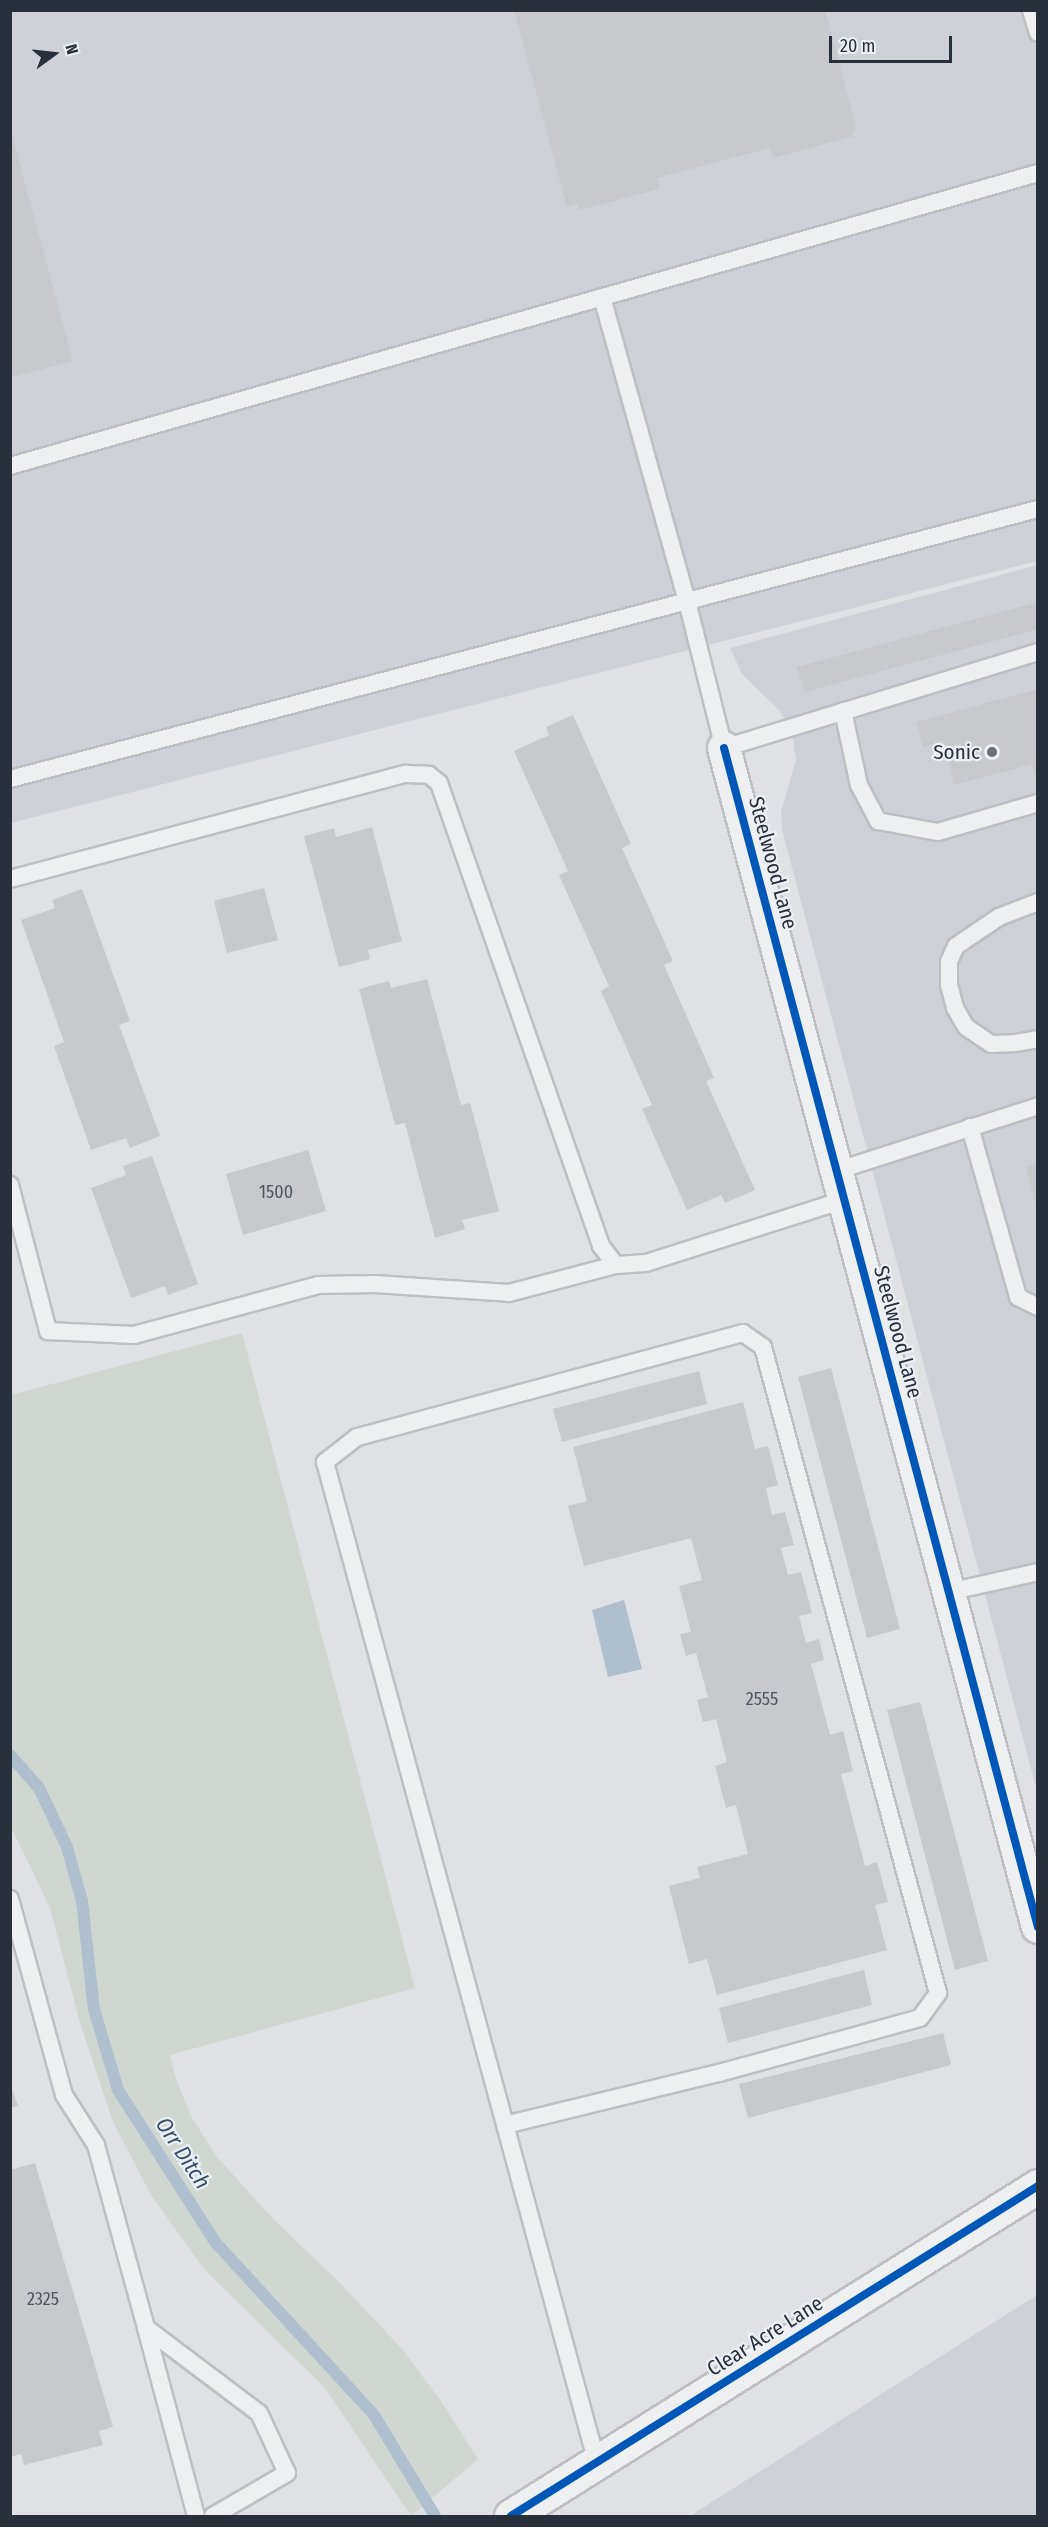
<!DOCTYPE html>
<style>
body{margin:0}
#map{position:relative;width:1048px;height:2527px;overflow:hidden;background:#dfe1e4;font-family:"Fira Sans Condensed",sans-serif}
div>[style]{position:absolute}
.built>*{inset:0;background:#ced1d7}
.green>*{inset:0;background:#d0d7d0}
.water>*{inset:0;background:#afbfcd}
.stream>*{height:12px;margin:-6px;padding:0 6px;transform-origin:6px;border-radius:6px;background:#afbfcd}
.building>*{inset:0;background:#c7c9cc}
.roads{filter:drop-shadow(2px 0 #bdbfc2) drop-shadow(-2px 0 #bdbfc2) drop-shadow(0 2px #bdbfc2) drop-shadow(0 -2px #bdbfc2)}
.service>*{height:16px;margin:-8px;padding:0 8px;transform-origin:8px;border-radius:8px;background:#eeeff1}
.minor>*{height:32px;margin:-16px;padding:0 16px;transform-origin:16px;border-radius:16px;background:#eeeff1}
.tertiary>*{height:33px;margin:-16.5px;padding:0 16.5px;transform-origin:16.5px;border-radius:16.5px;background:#eeeff1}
.cycleway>*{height:8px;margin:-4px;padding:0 4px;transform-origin:4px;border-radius:4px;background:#0057b8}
.dots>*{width:16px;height:16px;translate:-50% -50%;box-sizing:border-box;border:3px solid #ecf0f4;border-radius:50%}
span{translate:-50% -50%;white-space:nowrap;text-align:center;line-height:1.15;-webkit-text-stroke:4.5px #ecf0f4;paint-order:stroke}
.number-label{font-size:18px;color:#505760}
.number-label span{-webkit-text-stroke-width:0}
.poi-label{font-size:21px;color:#28303b}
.right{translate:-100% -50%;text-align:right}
.street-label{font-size:21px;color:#28303b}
.water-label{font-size:22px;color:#36506b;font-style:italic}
.frame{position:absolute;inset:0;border:12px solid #28303b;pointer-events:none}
.north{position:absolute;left:24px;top:24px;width:60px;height:60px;-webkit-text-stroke:4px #ecf0f4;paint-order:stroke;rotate:75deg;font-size:16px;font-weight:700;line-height:24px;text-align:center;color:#28303b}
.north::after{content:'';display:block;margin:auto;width:21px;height:27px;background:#28303b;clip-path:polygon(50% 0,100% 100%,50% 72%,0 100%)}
.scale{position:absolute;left:829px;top:36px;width:123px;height:27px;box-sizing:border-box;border:3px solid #28303b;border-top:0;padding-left:8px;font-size:18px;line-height:21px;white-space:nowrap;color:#28303b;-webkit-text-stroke:4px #ecf0f4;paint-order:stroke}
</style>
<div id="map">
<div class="built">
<div style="clip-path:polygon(11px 11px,1037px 11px,1037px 561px,11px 823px)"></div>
<div style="clip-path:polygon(1037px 565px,1037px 1791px,782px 830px,781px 812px,796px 760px,792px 734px,780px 711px,742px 674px,730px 648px)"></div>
<div style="clip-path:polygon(1037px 2295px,1037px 2516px,690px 2516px)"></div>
</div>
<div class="green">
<div style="clip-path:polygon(242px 1333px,415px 1988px,170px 2055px,175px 2076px,191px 2116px,217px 2157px,274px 2220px,337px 2280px,402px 2349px,440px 2400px,478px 2459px,411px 2516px,325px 2388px,204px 2269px,151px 2195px,113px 2122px,80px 2023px,50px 1908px,11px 1827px,11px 1395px)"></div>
</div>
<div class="water">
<div style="clip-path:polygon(624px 1600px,642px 1669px,608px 1677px,592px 1610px)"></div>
</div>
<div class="stream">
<div style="left:10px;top:1755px;width:44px;rotate:48.7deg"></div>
<div style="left:39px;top:1788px;width:65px;rotate:64.6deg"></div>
<div style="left:67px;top:1847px;width:56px;rotate:74.5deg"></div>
<div style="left:82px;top:1901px;width:109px;rotate:83.7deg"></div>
<div style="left:94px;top:2009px;width:84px;rotate:73.5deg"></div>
<div style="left:118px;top:2090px;width:182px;rotate:57.4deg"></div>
<div style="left:216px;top:2243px;width:234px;rotate:47.4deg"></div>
<div style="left:374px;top:2415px;width:118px;rotate:58.9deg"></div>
</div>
<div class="building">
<div style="clip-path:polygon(514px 10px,825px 10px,857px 130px,853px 131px,854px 136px,773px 158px,770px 148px,657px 178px,659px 189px,579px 210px,577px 204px,567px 207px)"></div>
<div style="clip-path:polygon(10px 128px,73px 361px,10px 378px)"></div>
<div style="clip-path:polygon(1038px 602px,1038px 629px,804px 692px,797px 667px)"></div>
<div style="clip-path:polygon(1038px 689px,1038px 775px,1035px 775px,1032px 764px,955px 785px,943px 741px,923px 747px,916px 722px)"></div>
<div style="clip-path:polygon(573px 715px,631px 844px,622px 848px,673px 961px,664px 965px,714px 1078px,706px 1081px,755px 1190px,725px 1203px,721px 1195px,687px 1210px,642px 1109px,652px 1105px,601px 991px,609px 986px,559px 875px,568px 871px,514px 751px,549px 735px,546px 727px)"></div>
<div style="clip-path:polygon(372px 827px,402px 941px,368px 950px,370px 959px,339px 967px,304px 836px,334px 828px,336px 837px)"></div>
<div style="clip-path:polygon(264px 888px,278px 940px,227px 953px,214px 901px)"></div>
<div style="clip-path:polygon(82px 889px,130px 1021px,119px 1025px,160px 1136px,130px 1148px,126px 1138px,91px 1150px,54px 1046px,64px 1042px,21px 920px,55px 908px,52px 900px)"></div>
<div style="clip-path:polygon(427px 979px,461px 1105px,470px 1103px,499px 1211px,462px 1220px,465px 1229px,435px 1238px,405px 1123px,395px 1125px,359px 989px,389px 981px,391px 988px)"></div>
<div style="clip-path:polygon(308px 1150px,326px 1211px,243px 1235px,226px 1174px)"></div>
<div style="clip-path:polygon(152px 1156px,198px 1284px,168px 1295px,165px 1286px,131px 1298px,91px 1188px,126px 1175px,123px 1166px)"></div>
<div style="clip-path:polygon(1038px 1164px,1038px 1209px,1037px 1209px,1026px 1167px)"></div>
<div style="clip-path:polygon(831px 1368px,900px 1629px,867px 1638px,798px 1377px)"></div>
<div style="clip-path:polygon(699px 1371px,707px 1404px,562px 1442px,553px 1409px)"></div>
<div style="clip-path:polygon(743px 1402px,755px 1449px,768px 1446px,778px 1485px,766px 1488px,772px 1515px,785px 1512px,794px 1545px,781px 1548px,788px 1575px,801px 1572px,812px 1613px,799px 1616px,806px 1643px,819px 1639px,824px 1660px,811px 1664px,830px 1735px,843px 1731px,853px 1771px,841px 1774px,865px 1866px,877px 1862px,888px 1902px,875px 1905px,887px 1950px,717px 1995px,707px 1959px,689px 1964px,669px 1886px,700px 1878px,697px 1867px,748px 1854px,736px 1805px,726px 1808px,715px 1766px,727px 1762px,716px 1719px,703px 1722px,697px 1700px,708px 1697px,696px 1653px,686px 1656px,680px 1634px,691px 1632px,679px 1586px,702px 1580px,691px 1538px,584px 1566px,568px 1506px,587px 1501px,573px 1447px)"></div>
<div style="clip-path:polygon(920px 1702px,988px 1961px,955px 1970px,887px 1710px)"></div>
<div style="clip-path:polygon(864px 1970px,872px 2005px,728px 2043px,719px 2008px)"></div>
<div style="clip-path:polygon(943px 2033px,951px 2065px,748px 2118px,739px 2084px)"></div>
<div style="clip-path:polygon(10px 2084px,18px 2106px,10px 2108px)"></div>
<div style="clip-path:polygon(35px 2163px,113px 2427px,99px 2431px,103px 2445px,24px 2465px,21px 2454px,10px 2457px,10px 2170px)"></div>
</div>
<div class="roads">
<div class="service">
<div style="left:1031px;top:10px;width:24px;rotate:73deg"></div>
<div style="left:602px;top:297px;width:316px;rotate:74.4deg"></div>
<div style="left:687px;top:601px;width:152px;rotate:75.9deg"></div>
<div style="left:724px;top:748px;width:328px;rotate:-17deg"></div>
<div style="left:10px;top:466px;width:1069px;rotate:-15.91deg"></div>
<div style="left:843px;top:711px;width:76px;rotate:77.8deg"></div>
<div style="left:859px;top:785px;width:41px;rotate:62.2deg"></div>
<div style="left:878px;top:821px;width:61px;rotate:10.4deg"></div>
<div style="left:938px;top:832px;width:104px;rotate:-16.2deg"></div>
<div style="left:10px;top:779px;width:1063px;rotate:-14.72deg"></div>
<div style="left:10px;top:879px;width:410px;rotate:-14.9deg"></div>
<div style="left:406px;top:774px;width:23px;rotate:2deg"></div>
<div style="left:429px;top:775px;width:13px;rotate:39deg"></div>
<div style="left:439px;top:783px;width:491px;rotate:70.7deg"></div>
<div style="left:601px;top:1246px;width:24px;rotate:52deg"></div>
<div style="left:616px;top:1265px;width:30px;rotate:-4deg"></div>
<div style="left:646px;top:1263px;width:208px;rotate:-17.7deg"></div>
<div style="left:1038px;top:902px;width:42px;rotate:159deg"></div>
<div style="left:999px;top:917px;width:52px;rotate:146deg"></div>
<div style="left:956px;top:946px;width:17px;rotate:114deg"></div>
<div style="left:949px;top:962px;width:23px;rotate:90deg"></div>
<div style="left:949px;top:985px;width:24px;rotate:75deg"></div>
<div style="left:955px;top:1008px;width:22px;rotate:60deg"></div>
<div style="left:966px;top:1027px;width:30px;rotate:34deg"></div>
<div style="left:991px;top:1044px;width:25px;rotate:-2deg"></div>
<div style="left:1016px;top:1043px;width:22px;rotate:-10deg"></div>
<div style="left:970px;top:1127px;width:177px;rotate:74.2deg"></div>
<div style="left:1018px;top:1297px;width:22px;rotate:27deg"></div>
<div style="left:836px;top:1171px;width:212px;rotate:-17.8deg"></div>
<div style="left:10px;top:1185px;width:151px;rotate:75.4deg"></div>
<div style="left:48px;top:1331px;width:86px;rotate:2.7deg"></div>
<div style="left:134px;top:1335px;width:191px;rotate:-15.2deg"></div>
<div style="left:318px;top:1285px;width:57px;rotate:-1deg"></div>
<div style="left:375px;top:1284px;width:134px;rotate:3.8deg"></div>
<div style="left:509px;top:1293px;width:111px;rotate:-14.7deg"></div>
<div style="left:948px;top:1592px;width:92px;rotate:-12.5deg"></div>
<div style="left:10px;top:1899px;width:203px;rotate:74.6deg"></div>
<div style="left:64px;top:2095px;width:59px;rotate:57.4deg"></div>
<div style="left:96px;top:2145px;width:190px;rotate:74.7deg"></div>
<div style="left:146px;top:2328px;width:141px;rotate:37deg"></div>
<div style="left:259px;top:2413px;width:66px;rotate:65deg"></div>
<div style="left:287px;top:2473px;width:86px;rotate:149.8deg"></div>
<div style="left:505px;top:2125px;width:220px;rotate:-13.7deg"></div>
<div style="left:719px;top:2073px;width:208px;rotate:-15.3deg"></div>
<div style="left:920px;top:2018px;width:31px;rotate:-54deg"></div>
<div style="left:938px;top:1993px;width:669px;rotate:-105.16deg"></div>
<div style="left:763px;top:1347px;width:24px;rotate:-145deg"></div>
<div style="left:743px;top:1333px;width:400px;rotate:164.9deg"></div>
<div style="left:357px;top:1437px;width:41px;rotate:142deg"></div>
<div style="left:325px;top:1462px;width:1037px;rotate:74.8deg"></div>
<div style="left:146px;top:2328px;width:195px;rotate:75.1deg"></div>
</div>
<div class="minor">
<div style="left:724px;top:748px;width:1220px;rotate:75.09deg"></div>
</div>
<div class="tertiary">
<div style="left:511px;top:2516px;width:622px;rotate:-32.05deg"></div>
</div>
</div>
<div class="cycleway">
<div style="left:724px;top:748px;width:1220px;rotate:75.09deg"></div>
<div style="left:511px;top:2516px;width:622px;rotate:-32.05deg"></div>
</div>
<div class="dots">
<div style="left:992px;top:752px;background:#686e76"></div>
</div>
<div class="number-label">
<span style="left:276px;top:1192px">1500</span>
<span style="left:762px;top:1699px">2555</span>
<span style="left:43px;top:2299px">2325</span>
</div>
<div class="poi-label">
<span class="right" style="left:980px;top:752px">Sonic</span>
</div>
<div class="street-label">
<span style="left:773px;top:863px;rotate:75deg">Steelwood Lane</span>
<span style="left:898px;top:1332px;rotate:75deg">Steelwood Lane</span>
<span style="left:765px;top:2336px;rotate:-32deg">Clear Acre Lane</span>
</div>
<div class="water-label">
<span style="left:183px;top:2153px;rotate:57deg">Orr Ditch</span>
</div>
<div class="frame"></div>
<div class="north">N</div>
<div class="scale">20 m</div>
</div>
